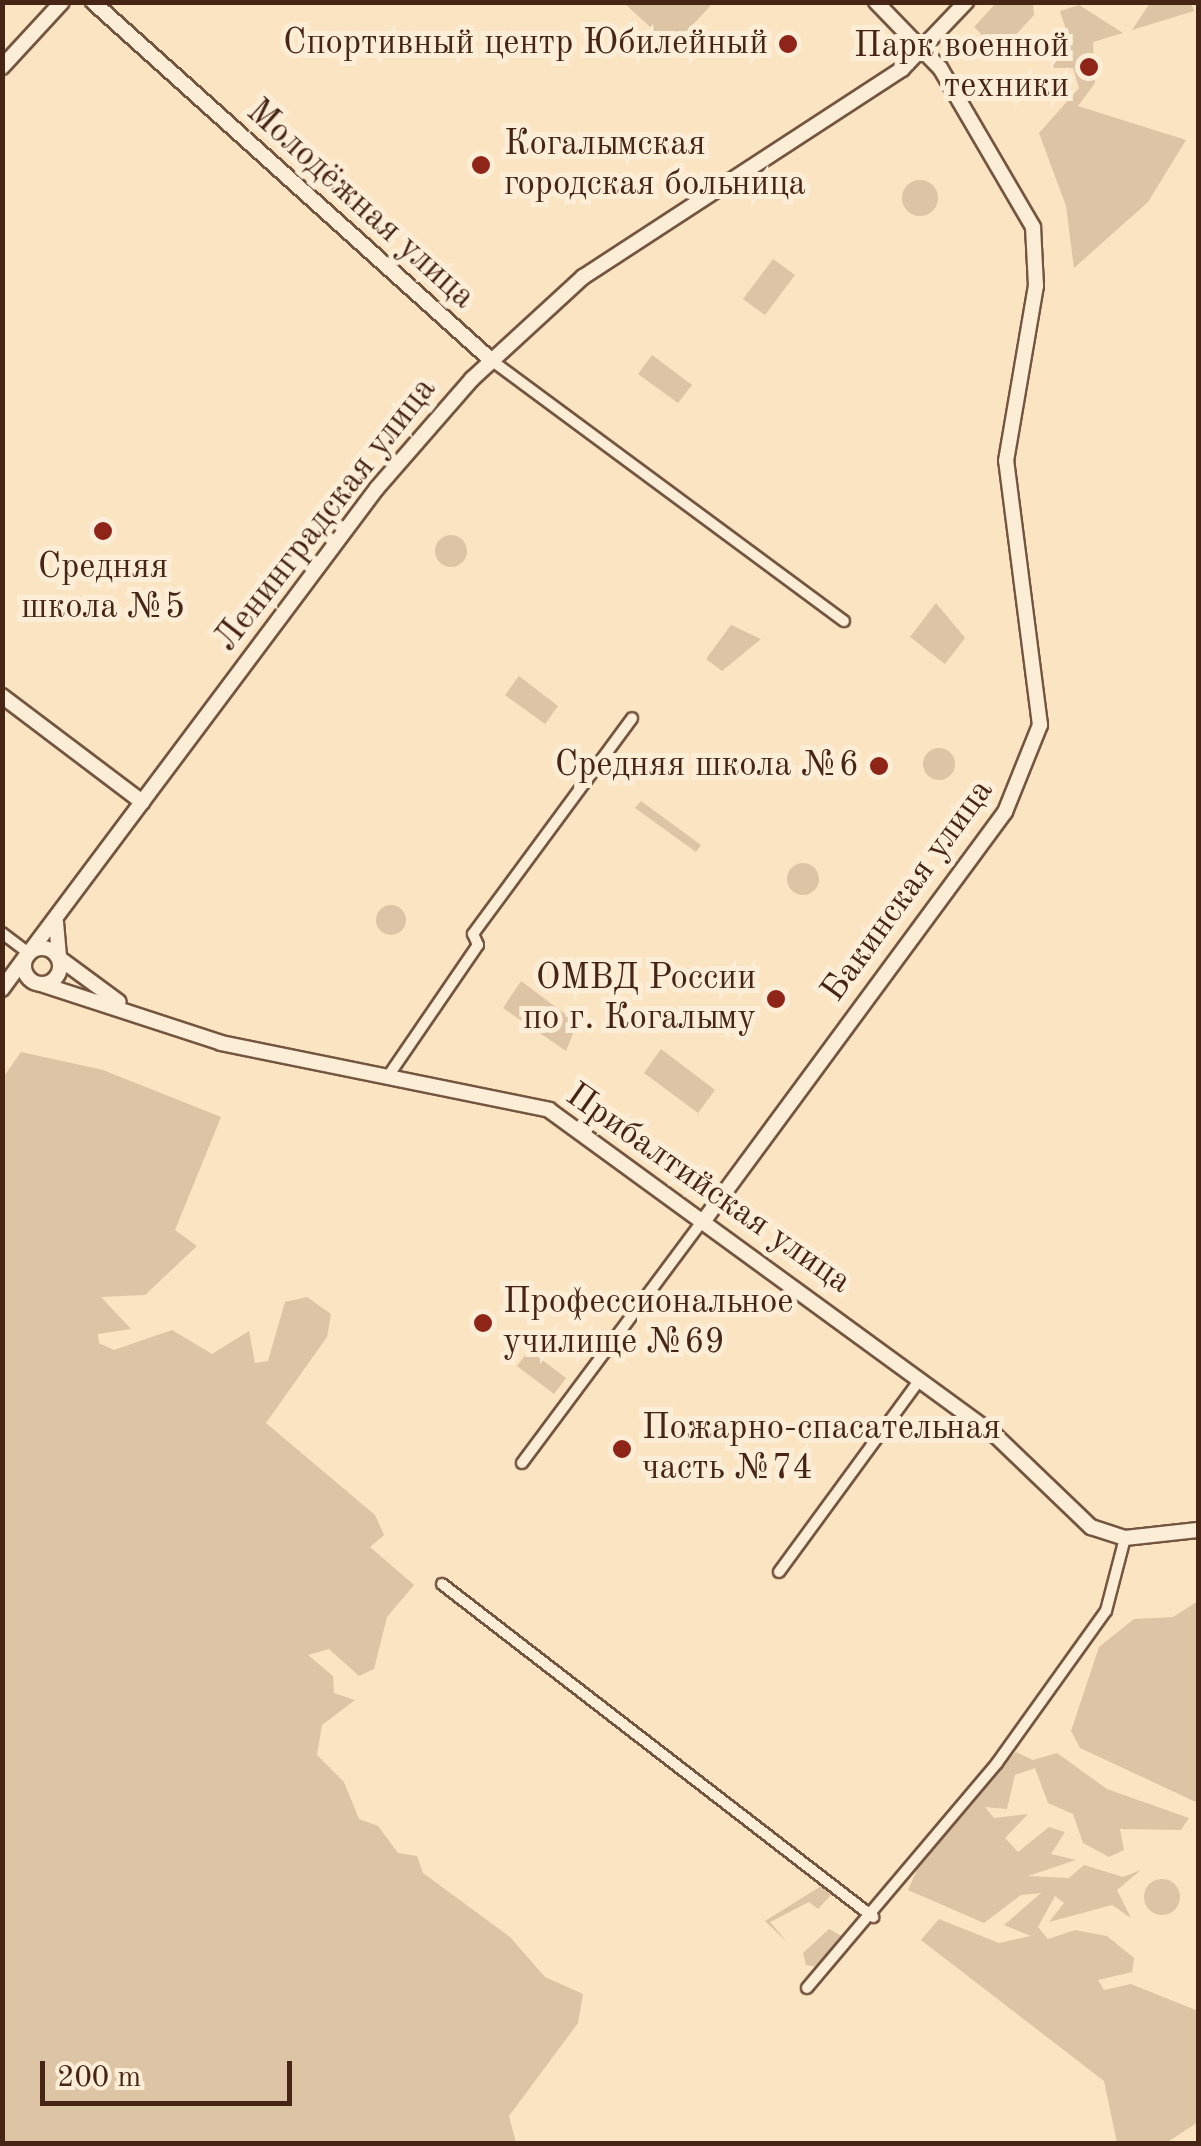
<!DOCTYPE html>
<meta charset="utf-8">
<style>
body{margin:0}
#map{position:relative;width:1201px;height:2146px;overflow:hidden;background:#fbe4c1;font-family:"Old Standard TT",serif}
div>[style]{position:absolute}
.green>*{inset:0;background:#dcc4a4}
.round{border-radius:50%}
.roads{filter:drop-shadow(2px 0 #745540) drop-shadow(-2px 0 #745540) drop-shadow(0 2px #745540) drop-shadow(0 -2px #745540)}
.street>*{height:10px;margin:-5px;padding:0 5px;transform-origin:5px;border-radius:5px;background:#fcedd7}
.secondary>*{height:14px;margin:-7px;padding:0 7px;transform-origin:7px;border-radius:7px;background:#fcedd7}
.secondary>.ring{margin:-7px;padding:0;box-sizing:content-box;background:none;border:14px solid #fcedd7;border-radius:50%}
.dots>*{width:28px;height:28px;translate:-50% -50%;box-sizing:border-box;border:5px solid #fcedd7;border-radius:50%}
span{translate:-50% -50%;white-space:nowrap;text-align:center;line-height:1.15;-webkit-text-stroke:10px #fcedd7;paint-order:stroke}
.poi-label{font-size:35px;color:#472515}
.right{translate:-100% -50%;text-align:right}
.left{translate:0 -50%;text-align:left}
.street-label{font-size:35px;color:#472515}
.frame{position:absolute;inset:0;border:5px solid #472515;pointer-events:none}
.scale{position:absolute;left:40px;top:2061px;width:252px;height:45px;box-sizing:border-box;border:5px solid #472515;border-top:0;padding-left:12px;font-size:30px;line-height:35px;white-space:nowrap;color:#472515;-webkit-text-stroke:8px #fcedd7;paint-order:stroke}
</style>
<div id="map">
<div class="green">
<div style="clip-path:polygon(624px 3px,713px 3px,672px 47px)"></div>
<div style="clip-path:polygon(996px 3px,1033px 3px,1034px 15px,1000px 52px,974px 27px)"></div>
<div style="clip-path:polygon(1150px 3px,1191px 3px,1194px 11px,1132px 30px)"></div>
<div style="clip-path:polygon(1079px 5px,1123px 33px,1093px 42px,1095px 83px,1078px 106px,1186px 140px,1148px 202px,1074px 268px,1066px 206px,1039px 133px,1079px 88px,1073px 68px,1054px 68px,1042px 39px,1070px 42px,1060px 11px)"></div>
<div class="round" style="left:902px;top:180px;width:36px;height:36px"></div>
<div style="clip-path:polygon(773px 259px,795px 275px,765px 315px,743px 299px)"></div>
<div style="clip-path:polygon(652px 355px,692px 385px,678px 403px,638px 374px)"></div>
<div class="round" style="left:435px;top:535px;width:32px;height:32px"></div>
<div style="clip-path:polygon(936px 603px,965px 638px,945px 664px,910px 637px)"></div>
<div style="clip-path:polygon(731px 625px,761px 639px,722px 671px,706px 659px)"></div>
<div style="clip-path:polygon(519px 676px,558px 706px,545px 724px,505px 695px)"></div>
<div class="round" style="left:923px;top:748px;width:32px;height:32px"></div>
<div style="clip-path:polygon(641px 801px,701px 845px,696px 852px,635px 808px)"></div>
<div class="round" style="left:787px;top:863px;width:32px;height:32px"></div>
<div class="round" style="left:376px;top:905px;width:30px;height:30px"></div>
<div style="clip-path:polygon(521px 981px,577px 1023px,566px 1051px,503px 1008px)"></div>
<div style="clip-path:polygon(661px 1049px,715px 1090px,698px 1113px,644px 1073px)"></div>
<div style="clip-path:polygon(21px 1052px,103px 1070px,221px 1117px,175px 1230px,197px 1246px,145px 1295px,101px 1297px,131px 1329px,98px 1334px,99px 1343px,114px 1350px,172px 1330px,212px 1354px,249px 1331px,255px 1363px,268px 1361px,285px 1302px,307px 1297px,331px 1314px,327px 1337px,266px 1423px,375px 1515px,384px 1535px,370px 1547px,414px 1585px,387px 1617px,374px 1669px,359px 1676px,329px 1649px,308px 1655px,333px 1676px,334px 1693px,355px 1700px,322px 1725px,317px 1755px,344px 1782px,359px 1819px,378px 1826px,398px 1853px,417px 1856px,423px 1873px,510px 1937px,545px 1977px,583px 1994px,578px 2023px,509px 2116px,516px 2143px,3px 2143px,2px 1079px)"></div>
<div style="clip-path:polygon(529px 1350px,566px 1378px,554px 1394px,517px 1366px)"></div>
<div style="clip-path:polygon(1198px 1601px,1198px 1803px,1080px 1748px,1071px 1731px,1099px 1647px,1134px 1619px,1173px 1617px)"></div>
<div style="clip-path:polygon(1016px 1752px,1033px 1760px,1057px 1753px,1107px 1789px,1189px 1818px,1181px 1830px,1120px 1829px,1124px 1850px,1109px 1857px,1083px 1843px,1073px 1814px,1048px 1803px,1035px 1768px,1015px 1775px,1007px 1809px,985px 1807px,994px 1818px,1028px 1814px,1005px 1838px,1018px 1852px,1049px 1827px,1065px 1832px,1051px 1854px,1076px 1860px,1028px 1876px,1069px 1878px,1084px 1865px,1123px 1877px,1141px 1870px,1117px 1890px,1131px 1918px,1112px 1905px,1049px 1922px,1064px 1903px,1055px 1896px,1038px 1927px,1048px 1939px,1075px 1930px,1107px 1936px,1134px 1958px,1132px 1972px,1098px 1980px,1104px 1990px,1131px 1984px,1198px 2011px,1198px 2122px,1166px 2143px,1117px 2143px,1104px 2081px,921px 1940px,939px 1919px,999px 1943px,1031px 1936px,1004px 1925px,1041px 1893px,1021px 1895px,984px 1923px,908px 1890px,928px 1845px)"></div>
<div class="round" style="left:1144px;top:1879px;width:36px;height:36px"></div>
<div style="clip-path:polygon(823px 1885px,831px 1895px,818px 1909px,809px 1902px,770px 1922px,787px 1942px,765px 1921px)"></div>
<div style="clip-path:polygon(829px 1929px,845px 1938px,819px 1967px,806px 1965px,803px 1953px)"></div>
</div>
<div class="roads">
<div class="street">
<div style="left:491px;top:360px;width:439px;rotate:36.5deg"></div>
<div style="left:2px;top:933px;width:34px;rotate:37deg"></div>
<div style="left:391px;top:1072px;width:154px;rotate:-55.6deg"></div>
<div style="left:478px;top:945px;width:12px;rotate:-114deg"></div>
<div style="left:473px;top:934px;width:268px;rotate:-53.6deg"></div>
<div style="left:522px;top:1463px;width:304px;rotate:-53.3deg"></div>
<div style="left:779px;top:1572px;width:239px;rotate:-53.8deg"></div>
<div style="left:442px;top:1584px;width:545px;rotate:37.69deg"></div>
<div style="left:807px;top:1988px;width:294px;rotate:-49.8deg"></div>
<div style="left:997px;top:1763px;width:187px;rotate:-54.4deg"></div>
<div style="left:1106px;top:1611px;width:75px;rotate:-75.4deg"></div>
</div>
<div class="secondary">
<div style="left:93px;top:2px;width:535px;rotate:41.97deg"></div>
<div style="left:2px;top:67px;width:88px;rotate:-47.3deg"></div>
<div style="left:2px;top:696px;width:176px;rotate:37.1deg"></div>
<div style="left:56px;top:922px;width:36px;rotate:85deg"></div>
<div style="left:59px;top:958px;width:74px;rotate:36.3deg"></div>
<div class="ring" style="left:24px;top:948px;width:22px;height:22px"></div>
<div style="left:29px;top:953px;width:581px;rotate:-53.19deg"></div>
<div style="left:377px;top:488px;width:145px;rotate:-48.9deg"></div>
<div style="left:472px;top:379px;width:151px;rotate:-42.6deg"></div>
<div style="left:583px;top:277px;width:381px;rotate:-33.1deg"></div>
<div style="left:902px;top:69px;width:93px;rotate:-46.3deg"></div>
<div style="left:41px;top:984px;width:189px;rotate:18.1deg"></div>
<div style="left:221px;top:1043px;width:335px;rotate:11.5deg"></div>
<div style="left:549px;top:1110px;width:553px;rotate:36.1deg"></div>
<div style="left:996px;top:1436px;width:132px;rotate:43.8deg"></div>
<div style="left:1091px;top:1527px;width:36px;rotate:18deg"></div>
<div style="left:1125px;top:1538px;width:73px;rotate:-6.3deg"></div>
<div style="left:2px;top:989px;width:39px;rotate:-54deg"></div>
<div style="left:705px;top:1219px;width:506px;rotate:-53.61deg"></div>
<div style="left:1005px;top:812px;width:94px;rotate:-68.1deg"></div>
<div style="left:1040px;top:725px;width:266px;rotate:-97.3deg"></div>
<div style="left:1006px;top:461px;width:178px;rotate:-80.3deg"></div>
<div style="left:1036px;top:286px;width:59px;rotate:-92.9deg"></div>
<div style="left:1033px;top:227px;width:184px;rotate:-120.3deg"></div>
<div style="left:940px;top:68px;width:92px;rotate:-134.1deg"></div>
</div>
</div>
<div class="dots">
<div style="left:788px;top:44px;background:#8f2418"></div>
<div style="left:1089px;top:67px;background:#8f2418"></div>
<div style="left:481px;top:165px;background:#8f2418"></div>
<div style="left:103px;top:531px;background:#8f2418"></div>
<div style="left:879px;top:766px;background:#8f2418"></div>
<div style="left:776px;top:999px;background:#8f2418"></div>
<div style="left:483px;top:1323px;background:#8f2418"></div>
<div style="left:622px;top:1449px;background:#8f2418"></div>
</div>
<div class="poi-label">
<span class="right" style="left:768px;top:44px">Спортивный центр Юбилейный</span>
<span class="right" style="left:1069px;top:67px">Парк военной<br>техники</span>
<span class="left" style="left:504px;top:165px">Когалымская<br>городская больница</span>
<span style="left:103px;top:588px">Средняя<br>школа №5</span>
<span class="right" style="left:859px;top:766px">Средняя школа №6</span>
<span class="right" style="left:756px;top:999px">ОМВД России<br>по г. Когалыму</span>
<span class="left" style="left:503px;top:1323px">Профессиональное<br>училище №69</span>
<span class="left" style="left:642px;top:1449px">Пожарно-спасательная<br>часть №74</span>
</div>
<div class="street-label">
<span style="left:360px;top:205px;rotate:42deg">Молодёжная улица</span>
<span style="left:326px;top:515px;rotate:-52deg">Ленинградская улица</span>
<span style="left:908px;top:891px;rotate:-54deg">Бакинская улица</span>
<span style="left:708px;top:1189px;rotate:35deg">Прибалтийская улица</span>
</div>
<div class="frame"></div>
<div class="scale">200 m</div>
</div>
